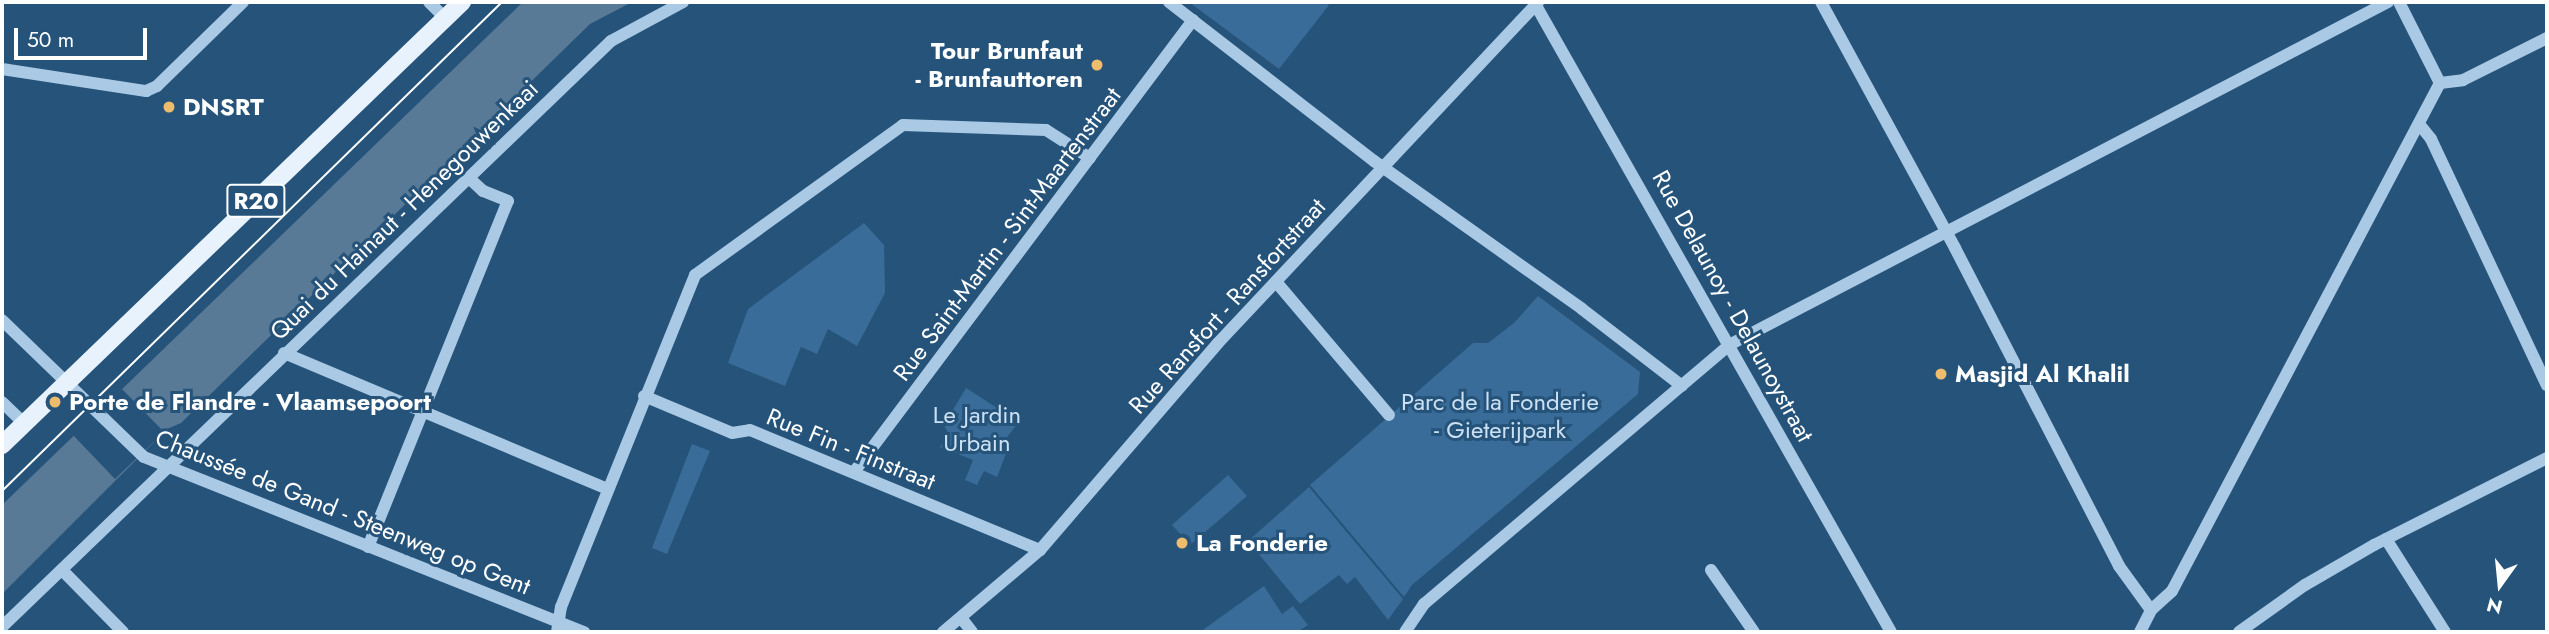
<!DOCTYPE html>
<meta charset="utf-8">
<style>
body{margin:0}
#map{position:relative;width:2549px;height:634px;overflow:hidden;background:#25537a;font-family:Jost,sans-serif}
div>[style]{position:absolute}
.green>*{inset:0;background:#396c98}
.water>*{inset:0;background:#597a96}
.pier>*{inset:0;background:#25537a}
.minor>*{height:12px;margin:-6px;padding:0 6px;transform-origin:6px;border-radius:6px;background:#a9c9e4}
.major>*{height:18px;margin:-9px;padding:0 9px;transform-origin:9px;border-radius:9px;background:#e8f2fc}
.tram>*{height:2px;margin:-1px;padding:0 1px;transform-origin:1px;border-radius:1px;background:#fff}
.dots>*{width:19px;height:19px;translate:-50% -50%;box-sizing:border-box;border:4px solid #25537a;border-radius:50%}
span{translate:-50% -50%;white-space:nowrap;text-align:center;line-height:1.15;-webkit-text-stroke:6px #25537a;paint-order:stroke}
.shield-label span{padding:2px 5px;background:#25537a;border:2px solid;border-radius:5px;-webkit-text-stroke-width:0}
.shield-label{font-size:23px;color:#fff;font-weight:700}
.poi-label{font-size:24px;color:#fff;font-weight:700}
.right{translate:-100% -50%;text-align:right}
.left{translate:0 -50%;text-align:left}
.street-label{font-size:24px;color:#fff}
.park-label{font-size:24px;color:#cbe1f3}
.frame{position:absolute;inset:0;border:4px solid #fff;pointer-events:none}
.north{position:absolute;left:2465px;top:550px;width:70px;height:70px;-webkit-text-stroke:5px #25537a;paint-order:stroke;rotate:195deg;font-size:19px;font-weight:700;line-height:28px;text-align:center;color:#fff}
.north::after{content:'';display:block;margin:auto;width:24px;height:32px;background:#fff;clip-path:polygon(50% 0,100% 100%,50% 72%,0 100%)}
.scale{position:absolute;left:14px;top:28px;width:133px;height:32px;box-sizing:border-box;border:4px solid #fff;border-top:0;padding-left:9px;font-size:21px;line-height:24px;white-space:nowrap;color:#fff;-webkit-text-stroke:5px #25537a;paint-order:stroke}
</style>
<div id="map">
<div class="green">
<div style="clip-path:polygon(1189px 2px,1326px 2px,1329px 5px,1279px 69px)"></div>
<div style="clip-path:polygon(864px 223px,884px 245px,885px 293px,857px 346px,828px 329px,817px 354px,801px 347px,785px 386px,728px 363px,748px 309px)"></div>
<div style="clip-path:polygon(1538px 296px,1640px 372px,1638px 394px,1412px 585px,1404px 597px,1310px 485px,1473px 343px,1488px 343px,1514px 323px)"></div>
<div style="clip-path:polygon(966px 388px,1019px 422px,1000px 446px,1007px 451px,997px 477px,984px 471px,977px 485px,965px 480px,973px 460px,940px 447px,948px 433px,944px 425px)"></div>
<div style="clip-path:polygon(692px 444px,710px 451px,667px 554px,652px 548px)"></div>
<div style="clip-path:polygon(1228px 475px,1247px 496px,1190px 545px,1172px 525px)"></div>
<div style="clip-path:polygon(1309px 487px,1403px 599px,1388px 620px,1355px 577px,1347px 584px,1339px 575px,1300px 604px,1248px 541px)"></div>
<div style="clip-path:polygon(1264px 586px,1282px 614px,1293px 606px,1308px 625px,1297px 632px,1200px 632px)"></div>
</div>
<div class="water">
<div style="clip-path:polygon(523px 2px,632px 2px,590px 24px,181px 423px,167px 429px,2px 594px,2px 505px)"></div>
</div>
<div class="pier">
<div style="clip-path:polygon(122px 389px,164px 432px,115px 479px,73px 435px)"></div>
</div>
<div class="minor">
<div style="left:429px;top:2px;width:23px;rotate:45deg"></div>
<div style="left:1169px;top:2px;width:259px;rotate:37.8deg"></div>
<div style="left:1374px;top:161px;width:255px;rotate:35.4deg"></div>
<div style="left:1582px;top:309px;width:126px;rotate:37.6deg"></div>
<div style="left:1534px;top:2px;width:724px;rotate:60.46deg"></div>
<div style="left:1821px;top:2px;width:280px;rotate:61.4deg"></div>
<div style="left:1955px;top:248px;width:358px;rotate:62.7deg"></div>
<div style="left:2119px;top:566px;width:54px;rotate:54deg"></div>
<div style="left:2399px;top:2px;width:91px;rotate:63.2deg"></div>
<div style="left:2px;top:69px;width:146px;rotate:8.7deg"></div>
<div style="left:146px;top:91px;width:12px;rotate:-24deg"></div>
<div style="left:157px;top:86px;width:120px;rotate:-44.3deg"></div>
<div style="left:2440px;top:83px;width:23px;rotate:-7deg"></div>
<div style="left:2463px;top:80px;width:94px;rotate:-26.6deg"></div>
<div style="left:2419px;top:124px;width:19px;rotate:51deg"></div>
<div style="left:2431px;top:139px;width:272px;rotate:64.8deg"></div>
<div style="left:1277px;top:283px;width:173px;rotate:49.7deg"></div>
<div style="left:2px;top:320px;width:197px;rotate:44deg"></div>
<div style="left:144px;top:457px;width:474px;rotate:21.7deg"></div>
<div style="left:284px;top:353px;width:351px;rotate:22.8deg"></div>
<div style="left:644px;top:396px;width:95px;rotate:22.8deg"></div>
<div style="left:732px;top:433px;width:18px;rotate:-9deg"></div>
<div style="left:750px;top:430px;width:314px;rotate:22.5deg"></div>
<div style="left:2px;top:402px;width:30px;rotate:44deg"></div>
<div style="left:854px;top:472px;width:565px;rotate:-53.13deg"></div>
<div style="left:2386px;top:539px;width:110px;rotate:57.6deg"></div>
<div style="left:368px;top:547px;width:373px;rotate:-68deg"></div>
<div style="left:508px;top:201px;width:27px;rotate:-158deg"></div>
<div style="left:483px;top:191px;width:19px;rotate:-137deg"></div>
<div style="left:62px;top:570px;width:87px;rotate:45.5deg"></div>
<div style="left:1711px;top:570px;width:75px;rotate:55.3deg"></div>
<div style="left:962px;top:619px;width:16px;rotate:52deg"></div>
<div style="left:2px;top:627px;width:845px;rotate:-43.9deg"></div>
<div style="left:611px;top:41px;width:82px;rotate:-28.4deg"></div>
<div style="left:557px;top:632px;width:25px;rotate:-81deg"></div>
<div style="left:561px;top:607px;width:358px;rotate:-68deg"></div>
<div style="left:695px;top:275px;width:256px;rotate:-35.8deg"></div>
<div style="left:903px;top:125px;width:143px;rotate:2deg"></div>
<div style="left:1046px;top:130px;width:52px;rotate:32.5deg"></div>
<div style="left:943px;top:632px;width:127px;rotate:-40.2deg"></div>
<div style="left:1040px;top:550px;width:273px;rotate:-49.3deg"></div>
<div style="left:1218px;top:343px;width:468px;rotate:-46.8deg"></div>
<div style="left:1405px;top:632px;width:34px;rotate:-56deg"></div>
<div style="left:1424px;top:604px;width:400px;rotate:-40.3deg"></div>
<div style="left:1729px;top:345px;width:743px;rotate:-27.5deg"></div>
<div style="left:2140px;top:632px;width:25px;rotate:-63deg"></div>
<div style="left:2151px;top:610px;width:28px;rotate:-42deg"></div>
<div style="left:2172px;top:591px;width:574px;rotate:-62.19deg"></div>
<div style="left:2239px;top:632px;width:81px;rotate:-35.5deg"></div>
<div style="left:2305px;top:585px;width:80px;rotate:-30.1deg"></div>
<div style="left:2374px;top:545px;width:194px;rotate:-26.7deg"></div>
</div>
<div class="major">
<div style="left:2px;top:445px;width:639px;rotate:-43.92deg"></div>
</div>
<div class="tram">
<div style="left:2px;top:491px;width:699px;rotate:-44.36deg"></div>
</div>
<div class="dots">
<div style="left:1097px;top:65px;background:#edbc6d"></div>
<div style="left:169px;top:107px;background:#edbc6d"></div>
<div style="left:1941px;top:374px;background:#edbc6d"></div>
<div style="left:55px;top:402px;background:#edbc6d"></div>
<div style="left:1182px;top:543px;background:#edbc6d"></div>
</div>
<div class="shield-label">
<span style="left:256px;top:201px">R20</span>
</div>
<div class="poi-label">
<span class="right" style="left:1083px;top:65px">Tour Brunfaut<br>- Brunfauttoren</span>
<span class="left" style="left:183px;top:107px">DNSRT</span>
<span class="left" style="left:1955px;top:374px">Masjid Al Khalil</span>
<span class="left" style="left:69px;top:402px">Porte de Flandre - Vlaamsepoort</span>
<span class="left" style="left:1196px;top:543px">La Fonderie</span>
</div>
<div class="street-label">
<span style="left:404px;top:210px;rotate:-44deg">Quai du Hainaut - Henegouwenkaai</span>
<span style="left:1007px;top:234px;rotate:-53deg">Rue Saint-Martin - Sint-Maartenstraat</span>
<span style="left:1227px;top:306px;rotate:-48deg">Rue Ransfort - Ransfortstraat</span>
<span style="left:1733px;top:306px;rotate:61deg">Rue Delaunoy - Delaunoystraat</span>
<span style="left:851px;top:449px;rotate:22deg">Rue Fin - Finstraat</span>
<span style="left:343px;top:512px;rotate:22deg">Chaussée de Gand - Steenweg op Gent</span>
</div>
<div class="park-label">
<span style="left:1500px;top:416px">Parc de la Fonderie<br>- Gieterijpark</span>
<span style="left:977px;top:429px">Le Jardin<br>Urbain</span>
</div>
<div class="frame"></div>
<div class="north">N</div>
<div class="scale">50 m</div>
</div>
